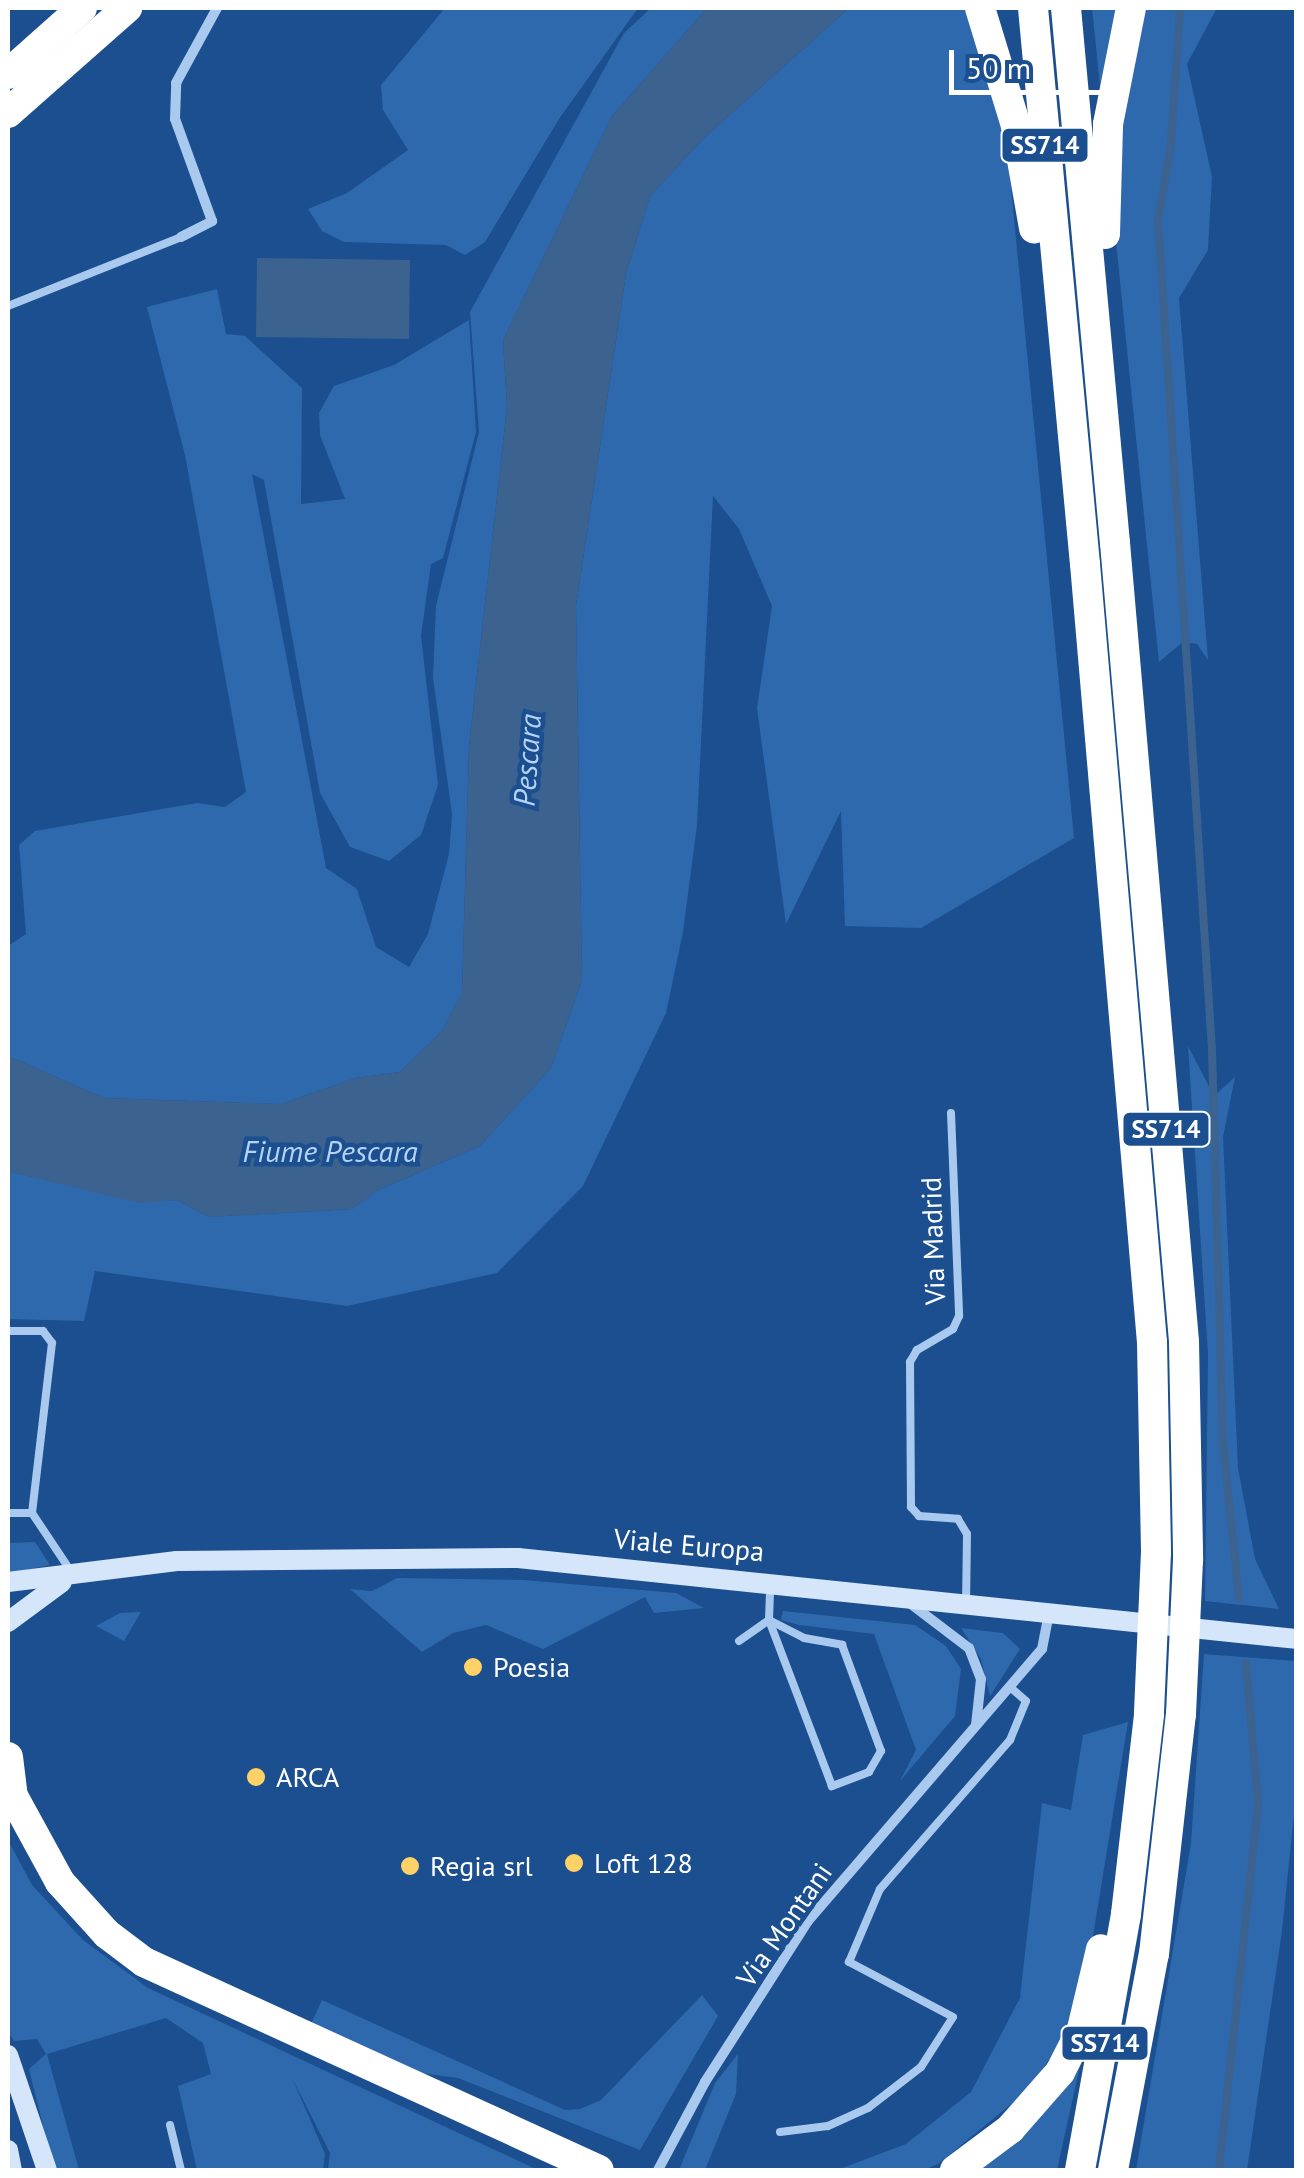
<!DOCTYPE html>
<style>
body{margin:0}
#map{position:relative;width:1304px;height:2178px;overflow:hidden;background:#1b4f8f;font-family:"PT Sans",sans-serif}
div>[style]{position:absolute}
.green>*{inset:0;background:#2e69ad}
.water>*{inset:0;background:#3c6290}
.stream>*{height:8px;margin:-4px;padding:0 4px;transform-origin:4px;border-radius:4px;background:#3c6290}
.lane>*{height:8px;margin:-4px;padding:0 4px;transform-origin:4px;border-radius:4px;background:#a9c9ee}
.street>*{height:10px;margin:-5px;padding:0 5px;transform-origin:5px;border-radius:5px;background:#a9c9ee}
.secondary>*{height:20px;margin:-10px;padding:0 10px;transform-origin:10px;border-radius:10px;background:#d6e6fa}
.highway>*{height:30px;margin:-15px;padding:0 15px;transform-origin:15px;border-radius:15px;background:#fff}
.highway-bridge>*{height:30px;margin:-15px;padding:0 15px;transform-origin:15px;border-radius:15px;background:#fff}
.dots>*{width:28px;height:28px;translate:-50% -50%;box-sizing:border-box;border:5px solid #1b4f8f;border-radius:50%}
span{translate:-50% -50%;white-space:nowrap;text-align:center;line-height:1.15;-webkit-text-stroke:9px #1b4f8f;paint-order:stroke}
.shield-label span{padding:2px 8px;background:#1b4f8f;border:2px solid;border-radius:8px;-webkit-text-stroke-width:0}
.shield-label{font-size:25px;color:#fff;font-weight:700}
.street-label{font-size:28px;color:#fff}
.poi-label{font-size:28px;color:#fff}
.left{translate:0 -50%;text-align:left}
.water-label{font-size:30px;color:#b5d3f5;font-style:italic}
.frame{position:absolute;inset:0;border:10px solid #fff;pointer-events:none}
.scale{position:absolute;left:949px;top:50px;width:175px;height:45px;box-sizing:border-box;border:5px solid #fff;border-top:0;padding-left:12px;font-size:30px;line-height:35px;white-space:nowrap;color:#fff;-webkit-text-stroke:8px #1b4f8f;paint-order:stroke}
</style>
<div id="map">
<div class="green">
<div style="clip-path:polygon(445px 8px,638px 8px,559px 119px,485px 242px,465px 255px,446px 245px,344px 242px,322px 231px,308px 209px,347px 193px,408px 150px,383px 110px,381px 85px)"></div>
<div style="clip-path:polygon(651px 8px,707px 8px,612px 116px,503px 340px,507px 407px,469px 746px,462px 993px,442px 1031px,400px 1072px,356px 1078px,281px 1104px,104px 1098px,8px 1056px,8px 946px,26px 934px,19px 845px,35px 831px,197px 803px,225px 807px,246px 792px,185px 455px,147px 307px,217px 289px,226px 334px,245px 336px,302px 388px,301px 504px,345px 499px,320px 435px,319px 413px,334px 386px,394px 365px,469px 320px,476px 432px,443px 558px,431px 564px,421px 636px,438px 785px,421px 835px,389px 861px,350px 847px,320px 793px,264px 480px,252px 474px,326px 868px,357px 889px,376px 947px,409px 967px,428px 934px,449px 854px,452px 814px,433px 678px,436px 606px,479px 432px,470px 312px,624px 33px)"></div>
<div style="clip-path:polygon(849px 8px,966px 8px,1004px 115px,1074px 838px,921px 928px,845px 926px,841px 811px,786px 924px,757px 708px,772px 606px,739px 529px,713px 496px,697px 825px,683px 932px,666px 1013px,583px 1186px,497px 1273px,347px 1306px,95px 1271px,84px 1321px,8px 1319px,8px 1171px,139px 1202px,177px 1200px,209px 1217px,352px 1209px,378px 1190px,480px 1146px,551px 1068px,582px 980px,576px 606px,626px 274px,650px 196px,705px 137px)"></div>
<div style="clip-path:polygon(1092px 8px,1217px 8px,1187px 64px,1212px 177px,1208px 250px,1179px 298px,1208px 660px,1197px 644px,1183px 642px,1159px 662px)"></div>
<div style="clip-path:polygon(1188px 1046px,1214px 1096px,1235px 1077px,1223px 1137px,1238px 1468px,1255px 1559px,1279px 1609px,1205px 1601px,1208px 1354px)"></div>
<div style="clip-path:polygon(35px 1542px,50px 1565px,8px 1574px,8px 1543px)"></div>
<div style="clip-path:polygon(397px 1578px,524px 1580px,676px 1593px,704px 1608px,654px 1613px,645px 1597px,543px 1649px,486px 1625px,453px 1633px,422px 1652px,350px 1589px,372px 1591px)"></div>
<div style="clip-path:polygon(783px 1611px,915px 1625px,946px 1646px,961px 1669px,955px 1716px,900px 1781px,916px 1750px,874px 1634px,799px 1625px,781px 1620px)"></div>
<div style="clip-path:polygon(141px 1612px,124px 1641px,96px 1626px,120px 1613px)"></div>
<div style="clip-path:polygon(961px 1628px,1003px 1633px,1020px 1649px,990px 1696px,981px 1659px)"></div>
<div style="clip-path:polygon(1204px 1654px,1296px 1661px,1296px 1795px,1282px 1931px,1247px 2170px,1136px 2170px,1191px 1843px)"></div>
<div style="clip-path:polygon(1128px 1722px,1086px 1979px,1060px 2044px,1027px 2091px,938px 2164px,924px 2170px,837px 2170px,906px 2144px,971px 2092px,1020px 1998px,1042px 1803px,1071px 1810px,1083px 1735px)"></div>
<div style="clip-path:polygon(8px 1840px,32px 1885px,83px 1940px,148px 1988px,538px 2170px,328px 2170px,330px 2153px,293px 2080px,325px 2154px,323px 2170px,197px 2170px,178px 2086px,211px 2074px,203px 2043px,166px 2018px,47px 2054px,79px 2170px,54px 2170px,29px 2069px,46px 2054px,37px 2039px,14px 2041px,8px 2032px)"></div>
<div style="clip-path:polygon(702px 1995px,718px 2016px,640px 2150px,458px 2078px,420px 2073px,311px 2024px,322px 2000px,565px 2110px,580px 2109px,601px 2100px)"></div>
<div style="clip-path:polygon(1083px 2052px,1057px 2170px,978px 2170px)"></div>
<div style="clip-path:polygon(738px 2054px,736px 2094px,705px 2170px,679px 2170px,715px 2083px)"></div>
</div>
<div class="water">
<div style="clip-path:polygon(707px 8px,849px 8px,705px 137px,650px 196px,626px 274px,576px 606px,582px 980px,551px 1068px,480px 1146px,378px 1190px,352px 1209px,209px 1217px,177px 1200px,139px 1203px,8px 1171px,8px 1056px,104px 1098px,281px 1104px,356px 1078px,400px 1072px,442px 1031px,462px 992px,469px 746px,507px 407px,503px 340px,612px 116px)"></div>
<div style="clip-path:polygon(257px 258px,410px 260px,409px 339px,256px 337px)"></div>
</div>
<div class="stream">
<div style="left:1180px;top:8px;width:136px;rotate:93.8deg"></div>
<div style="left:1171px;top:144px;width:76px;rotate:99.8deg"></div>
<div style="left:1158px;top:219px;width:833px;rotate:86.28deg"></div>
<div style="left:1212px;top:1050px;width:394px;rotate:88.4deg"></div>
<div style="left:1223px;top:1444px;width:155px;rotate:84.1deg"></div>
<div style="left:1219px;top:2170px;width:369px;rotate:-83.9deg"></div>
<div style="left:1258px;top:1803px;width:140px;rotate:-94.9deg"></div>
</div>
<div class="lane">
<div style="left:8px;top:306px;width:186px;rotate:-21.7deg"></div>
<div style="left:951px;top:1113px;width:203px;rotate:87.7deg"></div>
<div style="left:959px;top:1316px;width:14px;rotate:115deg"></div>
<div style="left:953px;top:1329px;width:42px;rotate:149.7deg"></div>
<div style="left:917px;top:1350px;width:14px;rotate:120deg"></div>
<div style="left:910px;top:1362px;width:145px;rotate:89.6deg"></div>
<div style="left:911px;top:1507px;width:12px;rotate:48deg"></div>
<div style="left:919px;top:1516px;width:39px;rotate:4deg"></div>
<div style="left:958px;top:1519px;width:17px;rotate:59deg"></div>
<div style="left:967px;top:1534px;width:69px;rotate:90.8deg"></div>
<div style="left:8px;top:1331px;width:35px"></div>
<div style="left:43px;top:1331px;width:15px;rotate:53deg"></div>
<div style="left:52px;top:1343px;width:171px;rotate:96.7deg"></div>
<div style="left:32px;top:1513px;width:72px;rotate:56.3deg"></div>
<div style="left:8px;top:1513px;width:24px"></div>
<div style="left:739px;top:1641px;width:37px;rotate:-35deg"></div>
<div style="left:769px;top:1620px;width:39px;rotate:27deg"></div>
<div style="left:804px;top:1638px;width:39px;rotate:10deg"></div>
<div style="left:842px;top:1645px;width:113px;rotate:69.8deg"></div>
<div style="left:881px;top:1751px;width:24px;rotate:120deg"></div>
<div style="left:869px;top:1772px;width:40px;rotate:159deg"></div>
<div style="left:832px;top:1786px;width:178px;rotate:-110.8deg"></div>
<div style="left:769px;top:1620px;width:35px;rotate:-88deg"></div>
<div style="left:170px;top:2125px;width:46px;rotate:76.3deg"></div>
<div style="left:780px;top:2132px;width:48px;rotate:-7.1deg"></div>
<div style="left:828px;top:2126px;width:44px;rotate:-24.2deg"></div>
<div style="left:868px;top:2108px;width:67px;rotate:-37.7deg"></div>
<div style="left:921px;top:2067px;width:59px;rotate:-57.4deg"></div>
<div style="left:953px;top:2017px;width:118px;rotate:-152.1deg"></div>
<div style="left:849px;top:1962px;width:79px;rotate:-67deg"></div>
<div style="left:880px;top:1889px;width:198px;rotate:-48.9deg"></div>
<div style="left:1010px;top:1740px;width:42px;rotate:-67.7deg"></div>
<div style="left:1026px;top:1701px;width:21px;rotate:-139deg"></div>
</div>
<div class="street">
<div style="left:181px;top:237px;width:35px;rotate:-27deg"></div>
<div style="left:212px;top:221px;width:109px;rotate:-109.9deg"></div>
<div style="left:175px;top:119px;width:36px;rotate:-88deg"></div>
<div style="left:176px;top:83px;width:85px;rotate:-61.3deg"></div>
<div style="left:907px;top:1601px;width:78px;rotate:37.2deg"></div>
<div style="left:969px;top:1648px;width:33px;rotate:69deg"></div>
<div style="left:981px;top:1679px;width:46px;rotate:96.2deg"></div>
<div style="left:658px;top:2170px;width:100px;rotate:-61.9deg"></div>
<div style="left:705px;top:2082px;width:191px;rotate:-57.4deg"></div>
<div style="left:808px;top:1921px;width:359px;rotate:-49.3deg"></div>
<div style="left:1042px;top:1649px;width:38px;rotate:-79deg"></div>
</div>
<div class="secondary">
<div style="left:8px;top:1582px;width:170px;rotate:-7.1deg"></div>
<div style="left:177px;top:1561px;width:341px;rotate:-0.5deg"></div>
<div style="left:518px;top:1558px;width:782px;rotate:5.94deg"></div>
<div style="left:8px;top:1622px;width:67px;rotate:-36.5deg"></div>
<div style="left:8px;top:2055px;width:121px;rotate:71.3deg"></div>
<div style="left:8px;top:2150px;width:20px;rotate:79deg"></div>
</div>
<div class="highway">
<div style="left:980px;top:8px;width:123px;rotate:73deg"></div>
<div style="left:1016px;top:126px;width:104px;rotate:80deg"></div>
<div style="left:1033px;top:8px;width:558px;rotate:84.66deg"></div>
<div style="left:1066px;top:8px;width:537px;rotate:84.77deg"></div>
<div style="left:8px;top:74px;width:99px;rotate:-41.7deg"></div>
<div style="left:8px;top:113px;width:159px;rotate:-41.4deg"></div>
<div style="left:1105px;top:234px;width:110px;rotate:-88.4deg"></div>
<div style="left:1108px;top:124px;width:118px;rotate:-78.8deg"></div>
<div style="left:8px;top:1757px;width:38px;rotate:83deg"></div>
<div style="left:8px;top:1787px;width:108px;rotate:61.3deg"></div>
<div style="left:60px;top:1882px;width:70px;rotate:47.9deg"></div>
<div style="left:107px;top:1934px;width:46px;rotate:37.1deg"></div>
<div style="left:144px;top:1962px;width:500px;rotate:24.57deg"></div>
<div style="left:955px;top:2170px;width:69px;rotate:-36.7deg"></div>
<div style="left:1010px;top:2129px;width:76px;rotate:-48.7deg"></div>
<div style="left:1060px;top:2072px;width:48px;rotate:-62.9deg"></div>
<div style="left:1082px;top:2029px;width:82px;rotate:-76.6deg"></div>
<div style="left:1080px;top:2170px;width:260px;rotate:-79.8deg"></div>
<div style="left:1126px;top:1914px;width:201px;rotate:-83.4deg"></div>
<div style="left:1113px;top:2170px;width:220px;rotate:-79.3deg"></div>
<div style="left:1154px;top:1954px;width:241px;rotate:-83.6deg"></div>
</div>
<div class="highway-bridge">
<div style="left:1115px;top:543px;width:802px;rotate:85.06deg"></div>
<div style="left:1184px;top:1342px;width:218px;rotate:88.9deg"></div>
<div style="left:1188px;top:1560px;width:155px;rotate:92.6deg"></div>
<div style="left:1085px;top:564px;width:781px;rotate:85.08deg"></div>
<div style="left:1152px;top:1342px;width:210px;rotate:88.9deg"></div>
<div style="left:1156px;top:1552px;width:162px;rotate:92.5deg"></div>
</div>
<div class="dots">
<div style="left:473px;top:1667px;background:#ffd166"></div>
<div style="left:256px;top:1777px;background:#ffd166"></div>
<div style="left:574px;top:1863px;background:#ffd166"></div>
<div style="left:410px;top:1866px;background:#ffd166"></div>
</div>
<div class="shield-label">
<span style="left:1045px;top:145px">SS714</span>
<span style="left:1166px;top:1129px">SS714</span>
<span style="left:1105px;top:2043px">SS714</span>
</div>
<div class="street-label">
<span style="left:933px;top:1241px;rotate:-92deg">Via Madrid</span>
<span style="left:689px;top:1545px;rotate:5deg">Viale Europa</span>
<span style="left:784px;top:1925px;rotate:-55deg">Via Montani</span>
</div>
<div class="poi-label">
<span class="left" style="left:493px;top:1667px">Poesia</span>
<span class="left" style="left:276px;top:1777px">ARCA</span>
<span class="left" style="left:594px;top:1863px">Loft 128</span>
<span class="left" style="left:430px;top:1866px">Regia srl</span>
</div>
<div class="water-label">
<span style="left:527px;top:760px;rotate:-86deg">Pescara</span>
<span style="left:330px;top:1151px">Fiume Pescara</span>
</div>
<div class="frame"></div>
<div class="scale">50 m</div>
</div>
